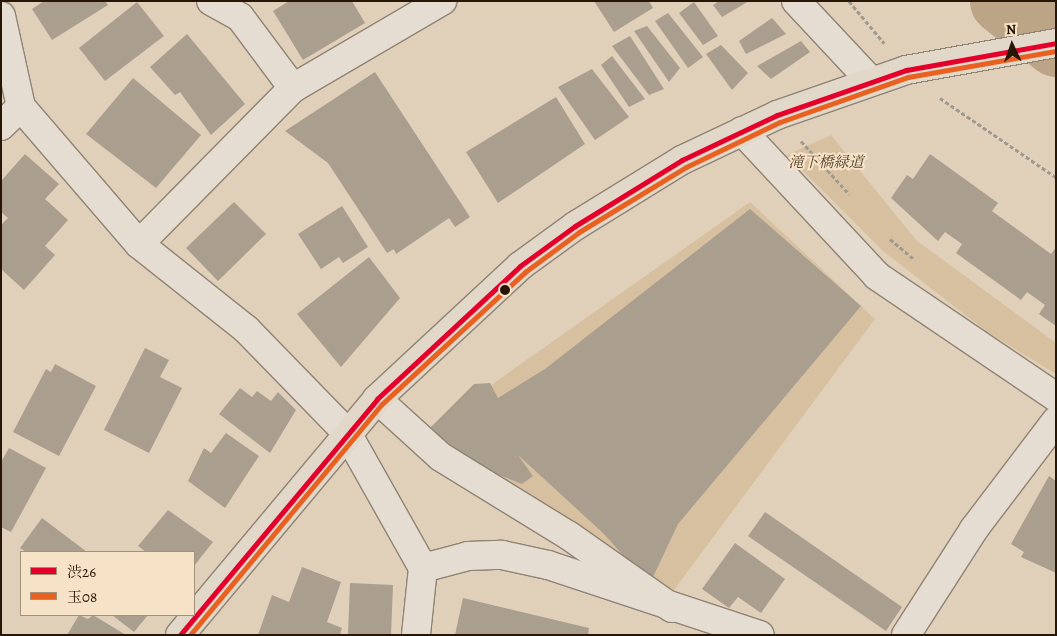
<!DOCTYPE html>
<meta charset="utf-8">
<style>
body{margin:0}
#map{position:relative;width:1057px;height:636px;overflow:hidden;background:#e0d0b9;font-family:Alegreya,"Noto Serif JP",serif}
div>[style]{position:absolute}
.green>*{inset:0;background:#d7c0a0}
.river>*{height:65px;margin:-32.5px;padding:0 32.5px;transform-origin:32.5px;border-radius:32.5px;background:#bca587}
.building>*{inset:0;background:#aa9e8f}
.path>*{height:3px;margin-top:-1.5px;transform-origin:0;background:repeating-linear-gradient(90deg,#a0998e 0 4px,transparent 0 6.5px)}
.roads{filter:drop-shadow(1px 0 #8f8374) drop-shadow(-1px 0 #8f8374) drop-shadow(0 1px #8f8374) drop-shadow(0 -1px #8f8374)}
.minor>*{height:28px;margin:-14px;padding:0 14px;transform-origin:14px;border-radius:14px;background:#e5ddd2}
.major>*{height:28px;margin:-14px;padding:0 14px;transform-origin:14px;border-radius:14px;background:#e1d8ca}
.bus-1>*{height:5px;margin:-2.5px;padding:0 2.5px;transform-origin:2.5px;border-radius:2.5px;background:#e4002b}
.bus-2>*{height:5px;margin:-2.5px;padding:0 2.5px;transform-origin:2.5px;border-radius:2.5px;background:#e86121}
.dots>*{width:14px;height:14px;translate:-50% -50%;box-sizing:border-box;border:2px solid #f6e2c6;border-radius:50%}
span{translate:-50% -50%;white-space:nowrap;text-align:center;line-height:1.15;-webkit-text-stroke:4px #f6e2c6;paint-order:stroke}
.park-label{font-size:15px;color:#59452e;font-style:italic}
.frame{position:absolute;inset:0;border:2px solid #271606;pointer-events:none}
.legend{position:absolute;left:20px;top:551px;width:175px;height:65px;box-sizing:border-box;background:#f6e2c6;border:1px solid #a39079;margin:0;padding:6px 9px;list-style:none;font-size:15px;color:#271606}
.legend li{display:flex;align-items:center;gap:10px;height:25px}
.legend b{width:25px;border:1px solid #a39079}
.north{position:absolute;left:987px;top:20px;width:50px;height:50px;-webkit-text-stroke:4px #f6e2c6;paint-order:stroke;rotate:357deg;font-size:14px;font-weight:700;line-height:20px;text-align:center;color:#271606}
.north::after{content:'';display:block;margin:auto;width:18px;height:22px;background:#271606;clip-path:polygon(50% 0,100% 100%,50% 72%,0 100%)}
</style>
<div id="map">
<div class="green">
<div style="clip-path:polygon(831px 135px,916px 240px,1056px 343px,1056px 374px,986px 331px,883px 251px,787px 155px)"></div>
<div style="clip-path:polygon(750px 202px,875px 319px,671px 594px,426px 431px)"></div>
</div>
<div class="river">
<div style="left:1002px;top:1px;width:69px;rotate:38.5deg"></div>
</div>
<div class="building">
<div style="clip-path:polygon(44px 1px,105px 1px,108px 5px,52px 40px,32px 9px)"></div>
<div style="clip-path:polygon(289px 1px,352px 1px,365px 23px,303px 60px,273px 11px)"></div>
<div style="clip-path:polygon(594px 1px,649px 1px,653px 8px,614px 32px)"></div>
<div style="clip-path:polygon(719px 1px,749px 1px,722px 17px,713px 5px)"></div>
<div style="clip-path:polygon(137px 2px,164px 36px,105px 81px,79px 48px)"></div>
<div style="clip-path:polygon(694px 2px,718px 36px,703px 45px,679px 13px)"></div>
<div style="clip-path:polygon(668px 13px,703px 57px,688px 68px,655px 21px)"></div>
<div style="clip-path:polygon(772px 18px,786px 34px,746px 54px,739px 41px)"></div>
<div style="clip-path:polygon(647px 26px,680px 68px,669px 82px,634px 31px)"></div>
<div style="clip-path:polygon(187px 34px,245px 104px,211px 135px,180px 92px,175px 95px,150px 67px)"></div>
<div style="clip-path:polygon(630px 36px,664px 89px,649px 95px,612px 46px)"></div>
<div style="clip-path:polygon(801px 41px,810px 52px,771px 79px,757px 66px)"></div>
<div style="clip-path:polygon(721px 45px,748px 73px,732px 90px,706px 54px)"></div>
<div style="clip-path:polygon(612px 56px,645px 99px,629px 107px,601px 65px)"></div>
<div style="clip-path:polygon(592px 69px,629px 117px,595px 140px,558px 87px)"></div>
<div style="clip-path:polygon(375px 72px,470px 217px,455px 227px,449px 218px,396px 254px,394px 249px,387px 253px,328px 163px,285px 131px)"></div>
<div style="clip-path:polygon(133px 78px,201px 135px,156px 188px,86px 134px)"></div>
<div style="clip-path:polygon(556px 97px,585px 144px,498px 203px,466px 152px)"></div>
<div style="clip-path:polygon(25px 154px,59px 184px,45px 199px,68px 220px,45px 246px,55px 255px,24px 290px,1px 269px,1px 225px,8px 218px,1px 212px,1px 181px)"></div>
<div style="clip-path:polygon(930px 154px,998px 203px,992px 211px,1051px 254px,1056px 247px,1056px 326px,1039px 314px,1045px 305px,1027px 292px,1021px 300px,956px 253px,962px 244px,945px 232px,938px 241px,891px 198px,907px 175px,913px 179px)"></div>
<div style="clip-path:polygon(234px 202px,266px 234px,218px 281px,186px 248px)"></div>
<div style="clip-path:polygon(342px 206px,368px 247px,343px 263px,339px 257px,321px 269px,298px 234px)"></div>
<div style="clip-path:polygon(750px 209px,861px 306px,678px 524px,653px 577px,638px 572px,603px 533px,518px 455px,533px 476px,522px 484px,448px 455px,430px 428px,474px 384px,490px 383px,498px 398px,545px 369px)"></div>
<div style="clip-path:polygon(369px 257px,400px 298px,341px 367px,297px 314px)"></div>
<div style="clip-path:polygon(145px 348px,169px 360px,160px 377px,182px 388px,149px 453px,104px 430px)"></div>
<div style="clip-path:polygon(55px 364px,96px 386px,59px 456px,13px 432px,46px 369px,51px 372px)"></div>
<div style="clip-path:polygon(240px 388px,252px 397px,257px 391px,271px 401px,278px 392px,296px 410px,270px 453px,219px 414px)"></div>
<div style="clip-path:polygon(226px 433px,259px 456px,225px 508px,188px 481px,204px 448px,211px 453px)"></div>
<div style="clip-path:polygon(9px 448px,46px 468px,11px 532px,1px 527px,1px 462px)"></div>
<div style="clip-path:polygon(1049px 476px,1056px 481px,1056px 573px,1021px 557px,1024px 552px,1011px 544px)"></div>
<div style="clip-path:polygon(168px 510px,213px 542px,194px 566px,194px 552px,146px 552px,138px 546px)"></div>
<div style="clip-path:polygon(765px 512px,902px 607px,886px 631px,748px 536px)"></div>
<div style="clip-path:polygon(42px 518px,87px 552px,26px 552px,20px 548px)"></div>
<div style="clip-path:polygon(735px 543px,785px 579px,761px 613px,738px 597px,729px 608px,702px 589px)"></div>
<div style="clip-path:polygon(302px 567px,341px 582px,327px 622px,342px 628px,340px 635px,258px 635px,272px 595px,289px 602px)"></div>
<div style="clip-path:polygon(350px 583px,393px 585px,391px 635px,348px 635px)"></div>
<div style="clip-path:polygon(463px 598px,589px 628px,588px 635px,455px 635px)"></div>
<div style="clip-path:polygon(79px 615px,88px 619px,93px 615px,126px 635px,67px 635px)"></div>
<div style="clip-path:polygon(112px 615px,148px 615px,134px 632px)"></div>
</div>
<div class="path">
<div style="left:849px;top:1px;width:55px;rotate:50.2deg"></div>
<div style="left:940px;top:98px;width:140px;rotate:34.3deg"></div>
<div style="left:801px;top:141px;width:72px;rotate:47.8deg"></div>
<div style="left:890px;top:239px;width:31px;rotate:40deg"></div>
</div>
<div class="roads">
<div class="minor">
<div style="left:211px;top:1px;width:33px;rotate:29deg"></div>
<div style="left:240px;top:17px;width:89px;rotate:53.3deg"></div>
<div style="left:796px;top:1px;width:108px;rotate:46.9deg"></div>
<div style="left:1px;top:16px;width:93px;rotate:77.6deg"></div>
<div style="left:21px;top:107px;width:181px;rotate:49.3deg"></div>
<div style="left:139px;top:244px;width:138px;rotate:38.5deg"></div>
<div style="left:247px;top:330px;width:144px;rotate:45.8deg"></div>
<div style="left:347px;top:433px;width:155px;rotate:60.6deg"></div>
<div style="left:423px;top:568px;width:67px;rotate:96deg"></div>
<div style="left:1px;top:126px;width:28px;rotate:-44deg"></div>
<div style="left:742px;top:131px;width:198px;rotate:47deg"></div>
<div style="left:877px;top:276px;width:216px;rotate:34.1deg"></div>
<div style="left:139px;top:244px;width:219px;rotate:-45.4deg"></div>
<div style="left:293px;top:88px;width:173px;rotate:-30.3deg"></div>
<div style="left:377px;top:399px;width:86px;rotate:42.2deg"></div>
<div style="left:441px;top:457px;width:149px;rotate:31.6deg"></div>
<div style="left:568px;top:535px;width:127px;rotate:35.1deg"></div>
<div style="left:423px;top:568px;width:47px;rotate:-14.9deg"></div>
<div style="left:468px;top:556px;width:34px;rotate:-2deg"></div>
<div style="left:502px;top:555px;width:47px;rotate:12.3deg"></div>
<div style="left:548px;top:565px;width:223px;rotate:18.3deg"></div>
<div style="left:906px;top:635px;width:126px;rotate:-57.3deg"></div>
<div style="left:974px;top:529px;width:136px;rotate:-52.8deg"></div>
</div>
<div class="major">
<div style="left:180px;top:635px;width:307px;rotate:-50.1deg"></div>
<div style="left:377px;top:399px;width:195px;rotate:-42.9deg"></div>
<div style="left:520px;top:266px;width:68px;rotate:-36deg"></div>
<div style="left:575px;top:226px;width:126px;rotate:-31.7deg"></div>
<div style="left:682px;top:160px;width:105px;rotate:-25.3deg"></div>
<div style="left:777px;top:115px;width:137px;rotate:-19.2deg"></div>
<div style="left:906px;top:70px;width:152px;rotate:-10.2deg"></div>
</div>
</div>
<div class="bus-1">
<div style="left:180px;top:635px;width:307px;rotate:-50.1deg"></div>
<div style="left:377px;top:399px;width:195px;rotate:-42.9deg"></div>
<div style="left:520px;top:266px;width:68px;rotate:-36deg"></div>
<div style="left:575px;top:226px;width:126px;rotate:-31.7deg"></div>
<div style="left:682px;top:160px;width:105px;rotate:-25.3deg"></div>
<div style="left:777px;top:115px;width:137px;rotate:-19.2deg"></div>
<div style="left:906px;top:70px;width:152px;rotate:-10.2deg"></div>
</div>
<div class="bus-2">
<div style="left:190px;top:635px;width:300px;rotate:-50.3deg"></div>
<div style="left:382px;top:404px;width:195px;rotate:-42.7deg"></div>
<div style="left:525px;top:272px;width:67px;rotate:-36.5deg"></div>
<div style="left:579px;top:232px;width:125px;rotate:-31.3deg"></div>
<div style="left:686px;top:167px;width:104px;rotate:-25.6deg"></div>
<div style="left:780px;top:122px;width:136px;rotate:-19.4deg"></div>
<div style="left:908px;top:77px;width:150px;rotate:-10deg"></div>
</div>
<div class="dots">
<div style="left:505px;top:290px;background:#271606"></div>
</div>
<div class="park-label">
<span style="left:826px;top:163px">滝下橋緑道</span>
</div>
<div class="frame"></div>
<ul class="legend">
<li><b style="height:6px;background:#e4002b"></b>渋26</li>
<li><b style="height:6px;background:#e86121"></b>玉08</li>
</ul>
<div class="north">N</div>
</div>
